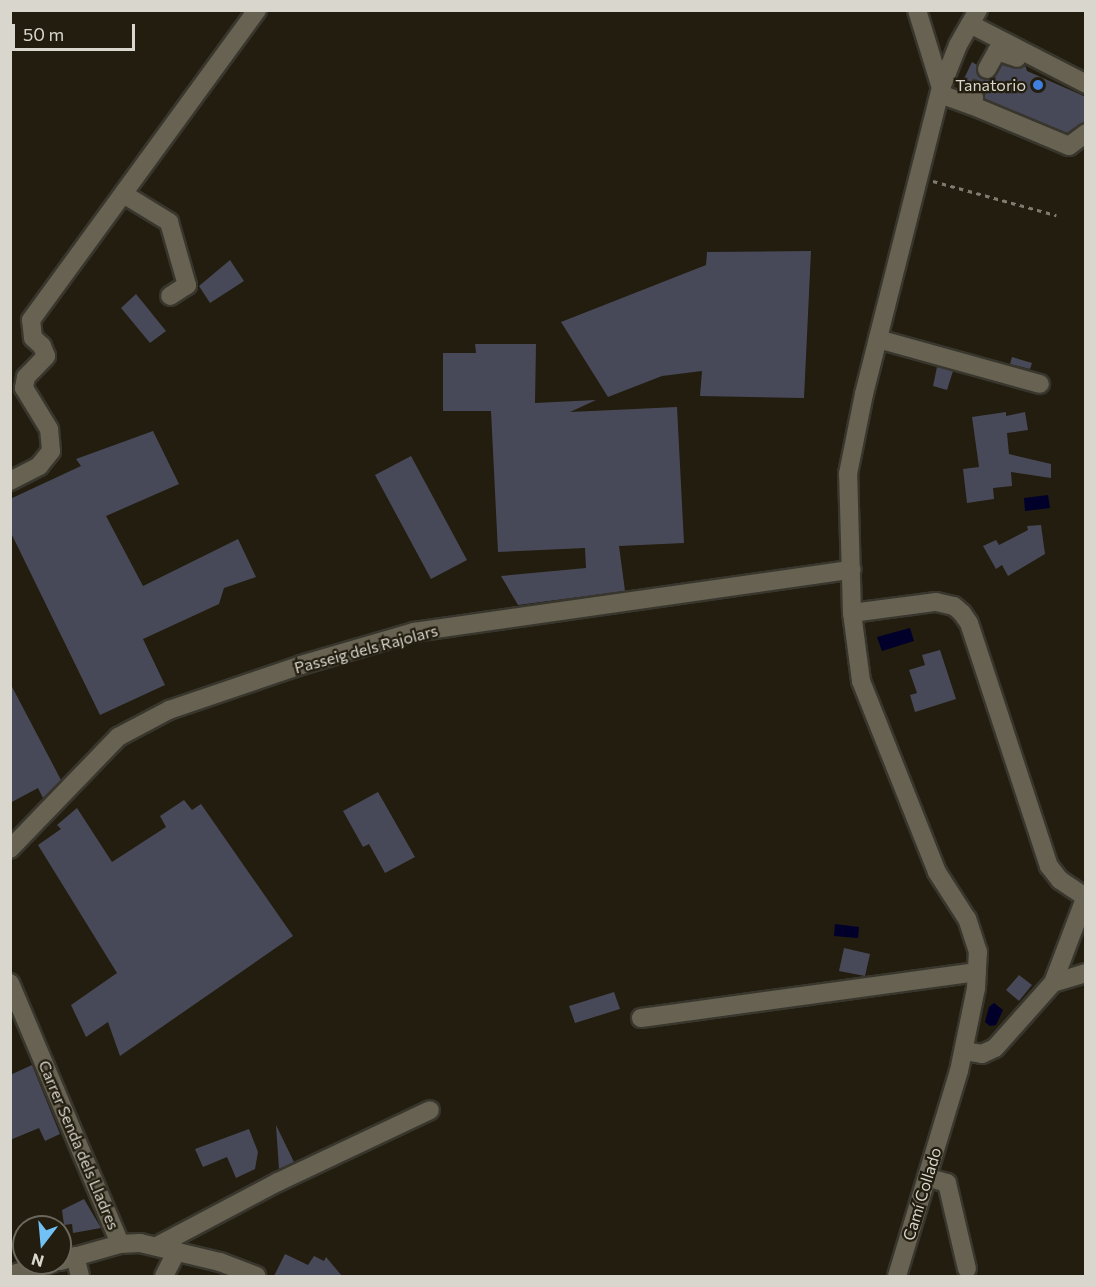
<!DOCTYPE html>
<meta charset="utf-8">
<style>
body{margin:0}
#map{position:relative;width:1096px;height:1287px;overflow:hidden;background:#221d0f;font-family:Commissioner,sans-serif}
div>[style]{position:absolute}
.water>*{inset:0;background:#00002a}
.building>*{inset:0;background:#484958}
.minor-tunnel>*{height:18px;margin-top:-9px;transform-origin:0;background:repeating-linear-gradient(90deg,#3d392c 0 18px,transparent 0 27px)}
.path>*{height:3px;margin-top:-1.5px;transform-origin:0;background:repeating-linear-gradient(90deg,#7e7b6f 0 4.5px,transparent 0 9px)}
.roads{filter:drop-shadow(2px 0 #38362d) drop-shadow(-2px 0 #38362d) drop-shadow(0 2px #38362d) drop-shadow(0 -2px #38362d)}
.minor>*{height:18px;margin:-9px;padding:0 9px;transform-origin:9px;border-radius:9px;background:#676252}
.dots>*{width:16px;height:16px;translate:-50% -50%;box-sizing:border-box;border:3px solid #221d0f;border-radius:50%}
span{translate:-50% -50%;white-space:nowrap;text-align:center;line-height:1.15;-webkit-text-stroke:4.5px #221d0f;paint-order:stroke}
.poi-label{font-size:16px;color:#d9d7cd}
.right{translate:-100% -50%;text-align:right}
.street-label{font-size:16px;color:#d9d7cd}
.frame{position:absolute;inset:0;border:12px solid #d9d7cd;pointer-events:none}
.north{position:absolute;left:12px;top:1215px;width:60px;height:60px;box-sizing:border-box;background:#221d0f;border:2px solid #6b675b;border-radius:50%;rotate:196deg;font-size:16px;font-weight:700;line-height:24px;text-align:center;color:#d9d7cd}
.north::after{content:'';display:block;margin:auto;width:21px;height:27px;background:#72c1f5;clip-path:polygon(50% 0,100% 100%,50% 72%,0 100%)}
.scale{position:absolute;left:12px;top:24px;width:123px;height:27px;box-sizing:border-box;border:3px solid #d9d7cd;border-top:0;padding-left:8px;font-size:18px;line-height:21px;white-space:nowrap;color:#d9d7cd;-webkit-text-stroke:4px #221d0f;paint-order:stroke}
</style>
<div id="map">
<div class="water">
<div style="clip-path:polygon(1048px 495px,1050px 508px,1025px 511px,1024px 498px)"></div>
<div style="clip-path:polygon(910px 628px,914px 641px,882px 651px,877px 637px)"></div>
<div style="clip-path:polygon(835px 924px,859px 927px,858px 938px,834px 936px)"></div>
<div style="clip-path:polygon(994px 1003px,1003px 1010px,996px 1025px,990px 1026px,985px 1022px,989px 1007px)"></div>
</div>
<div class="building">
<div style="clip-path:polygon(972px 62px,977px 65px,977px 74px,982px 79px,993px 78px,1002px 65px,1018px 69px,1025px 65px,1027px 71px,1086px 97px,1084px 122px,1067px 133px,985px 99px,978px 87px,959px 89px)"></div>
<div style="clip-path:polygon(811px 251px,804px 398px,700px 396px,702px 371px,662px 376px,608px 397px,561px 322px,706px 265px,707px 252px)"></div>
<div style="clip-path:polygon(230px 260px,244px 281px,210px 303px,199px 286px)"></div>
<div style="clip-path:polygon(136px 294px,166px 331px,150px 343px,121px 308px)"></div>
<div style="clip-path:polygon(475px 344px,536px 344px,535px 403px,596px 400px,570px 412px,677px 407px,684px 543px,619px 546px,625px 591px,518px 605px,501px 576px,586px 568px,585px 548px,498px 552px,491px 411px,443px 411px,443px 353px,476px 353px)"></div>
<div style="clip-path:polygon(1012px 357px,1032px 363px,1030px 369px,1010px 364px)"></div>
<div style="clip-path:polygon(937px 367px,953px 371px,947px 390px,933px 386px)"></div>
<div style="clip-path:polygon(1006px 412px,1006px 416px,1025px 412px,1028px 430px,1007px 433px,1009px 454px,1051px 464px,1051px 478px,1011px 472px,1012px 486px,993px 488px,994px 499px,967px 503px,963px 469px,979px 467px,972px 417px)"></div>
<div style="clip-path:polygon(153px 431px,179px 484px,106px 516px,143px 586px,238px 539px,256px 577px,224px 588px,219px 604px,143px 639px,165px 685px,100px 715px,10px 531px,10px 499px,81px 466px,76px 459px)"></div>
<div style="clip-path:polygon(411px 456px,467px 560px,431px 579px,375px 475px)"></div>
<div style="clip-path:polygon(1041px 525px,1045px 554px,1008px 576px,1002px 565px,996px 569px,983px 546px,996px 540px,999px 545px,1028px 530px,1027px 526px)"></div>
<div style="clip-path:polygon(940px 650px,956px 699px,915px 712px,910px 695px,917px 693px,909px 670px,925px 665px,922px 655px)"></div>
<div style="clip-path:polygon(10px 683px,61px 780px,43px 798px,38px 788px,10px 803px)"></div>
<div style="clip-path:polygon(378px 792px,415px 857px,385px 873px,369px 844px,363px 847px,343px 811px)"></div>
<div style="clip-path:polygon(184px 800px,192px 810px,201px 804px,293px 936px,120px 1056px,108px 1022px,86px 1037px,71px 1005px,117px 973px,38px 845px,61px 829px,57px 825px,77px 808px,112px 862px,166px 827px,160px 816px)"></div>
<div style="clip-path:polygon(844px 948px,870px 954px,865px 976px,839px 971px)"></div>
<div style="clip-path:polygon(1019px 975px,1032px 985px,1019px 1001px,1006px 990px)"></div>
<div style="clip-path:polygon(614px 992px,620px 1009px,575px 1023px,569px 1006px)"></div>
<div style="clip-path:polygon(32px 1065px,60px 1134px,45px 1141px,39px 1128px,10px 1140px,10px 1075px)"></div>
<div style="clip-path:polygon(276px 1125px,294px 1162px,279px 1169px)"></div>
<div style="clip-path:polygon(249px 1129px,258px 1152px,255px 1169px,236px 1178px,227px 1157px,203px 1167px,195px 1149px)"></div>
<div style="clip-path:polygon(84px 1199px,101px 1228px,73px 1233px,72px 1224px,64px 1225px,62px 1210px)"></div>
<div style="clip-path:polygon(285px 1254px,308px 1265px,314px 1256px,324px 1261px,326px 1257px,342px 1276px,274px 1276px)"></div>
</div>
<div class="minor-tunnel">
<div style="left:974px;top:98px;width:32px;rotate:-66deg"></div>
</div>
<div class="path">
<div style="left:933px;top:181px;width:128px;rotate:15.5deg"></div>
</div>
<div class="roads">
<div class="minor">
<div style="left:917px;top:10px;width:82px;rotate:72.9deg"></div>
<div style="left:970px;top:24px;width:131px;rotate:27.3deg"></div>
<div style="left:987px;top:69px;width:21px;rotate:-61deg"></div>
<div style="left:997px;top:51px;width:21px;rotate:19deg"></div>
<div style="left:940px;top:94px;width:33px;rotate:20deg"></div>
<div style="left:971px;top:105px;width:8px;rotate:-67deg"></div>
<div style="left:971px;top:105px;width:106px;rotate:22.7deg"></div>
<div style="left:1069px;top:146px;width:21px;rotate:-37deg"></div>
<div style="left:125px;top:195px;width:52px;rotate:31.5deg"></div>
<div style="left:169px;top:222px;width:66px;rotate:74.1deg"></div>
<div style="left:187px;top:285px;width:20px;rotate:147deg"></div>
<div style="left:878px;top:339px;width:168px;rotate:15.5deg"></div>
<div style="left:10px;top:481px;width:33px;rotate:-27deg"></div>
<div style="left:39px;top:466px;width:19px;rotate:-51deg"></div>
<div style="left:51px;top:451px;width:22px;rotate:-95deg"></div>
<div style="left:49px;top:429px;width:48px;rotate:-121.4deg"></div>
<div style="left:24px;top:388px;width:11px;rotate:-80deg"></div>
<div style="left:26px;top:377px;width:29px;rotate:-46deg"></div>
<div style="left:46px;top:356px;width:11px;rotate:-112deg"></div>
<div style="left:42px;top:346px;width:12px;rotate:-138deg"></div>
<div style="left:33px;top:338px;width:18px;rotate:-96deg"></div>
<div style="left:31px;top:320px;width:384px;rotate:-53.9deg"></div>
<div style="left:852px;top:613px;width:85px;rotate:-7.5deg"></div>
<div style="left:936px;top:602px;width:18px;rotate:13deg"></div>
<div style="left:954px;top:606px;width:11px;rotate:41deg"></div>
<div style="left:962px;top:613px;width:12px;rotate:55deg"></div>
<div style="left:969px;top:623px;width:256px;rotate:71.8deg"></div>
<div style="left:1049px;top:866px;width:18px;rotate:52deg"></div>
<div style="left:1060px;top:880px;width:30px;rotate:34deg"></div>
<div style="left:10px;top:849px;width:156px;rotate:-46deg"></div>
<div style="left:118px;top:737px;width:58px;rotate:-27.9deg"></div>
<div style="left:169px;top:710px;width:139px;rotate:-18.8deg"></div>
<div style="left:301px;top:665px;width:118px;rotate:-16.3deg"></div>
<div style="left:414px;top:632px;width:442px;rotate:-8.1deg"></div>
<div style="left:10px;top:983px;width:283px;rotate:67.1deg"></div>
<div style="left:1053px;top:983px;width:34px;rotate:-17deg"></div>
<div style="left:641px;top:1018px;width:339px;rotate:-7.8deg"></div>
<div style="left:964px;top:1051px;width:18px;rotate:9deg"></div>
<div style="left:982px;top:1054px;width:14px;rotate:-25deg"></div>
<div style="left:995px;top:1048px;width:87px;rotate:-48.3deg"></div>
<div style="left:1053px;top:983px;width:93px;rotate:-69.2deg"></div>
<div style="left:927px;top:1177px;width:21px;rotate:17deg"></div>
<div style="left:947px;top:1183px;width:88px;rotate:76.9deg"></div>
<div style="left:157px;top:1246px;width:137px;rotate:-27.9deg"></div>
<div style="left:278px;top:1182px;width:168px;rotate:-25.3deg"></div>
<div style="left:75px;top:1256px;width:21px;rotate:76deg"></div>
<div style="left:60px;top:1261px;width:62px;rotate:-15.8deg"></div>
<div style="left:120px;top:1244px;width:20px;rotate:-3deg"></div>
<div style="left:140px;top:1243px;width:82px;rotate:13.4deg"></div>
<div style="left:220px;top:1262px;width:39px;rotate:21deg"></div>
<div style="left:10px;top:1275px;width:44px;rotate:-15.9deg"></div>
<div style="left:164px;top:1276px;width:28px;rotate:-63deg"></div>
<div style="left:897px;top:1276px;width:214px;rotate:-73.2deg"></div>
<div style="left:959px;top:1071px;width:85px;rotate:-78.4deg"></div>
<div style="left:976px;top:988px;width:36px;rotate:-87deg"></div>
<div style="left:978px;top:952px;width:35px;rotate:-108deg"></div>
<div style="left:967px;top:919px;width:56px;rotate:-122.6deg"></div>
<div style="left:937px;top:872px;width:206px;rotate:-111.7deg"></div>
<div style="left:861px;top:681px;width:69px;rotate:-97.5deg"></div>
<div style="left:852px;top:613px;width:139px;rotate:-91.6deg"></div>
<div style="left:848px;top:474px;width:82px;rotate:-78.7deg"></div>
<div style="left:864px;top:394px;width:316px;rotate:-75.9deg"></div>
<div style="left:941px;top:88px;width:46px;rotate:-68.4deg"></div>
<div style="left:958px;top:45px;width:40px;rotate:-60.3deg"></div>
</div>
</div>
<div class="dots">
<div style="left:1038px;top:85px;background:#3f7fe0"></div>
</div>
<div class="poi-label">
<span class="right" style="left:1026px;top:85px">Tanatorio</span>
</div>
<div class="street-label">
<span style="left:366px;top:649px;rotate:-15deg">Passeig dels Rajolars</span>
<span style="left:79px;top:1145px;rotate:67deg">Carrer Senda dels Lladres</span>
<span style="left:922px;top:1194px;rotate:-73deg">Camí Collado</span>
</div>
<div class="frame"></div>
<div class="north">N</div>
<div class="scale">50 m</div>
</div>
